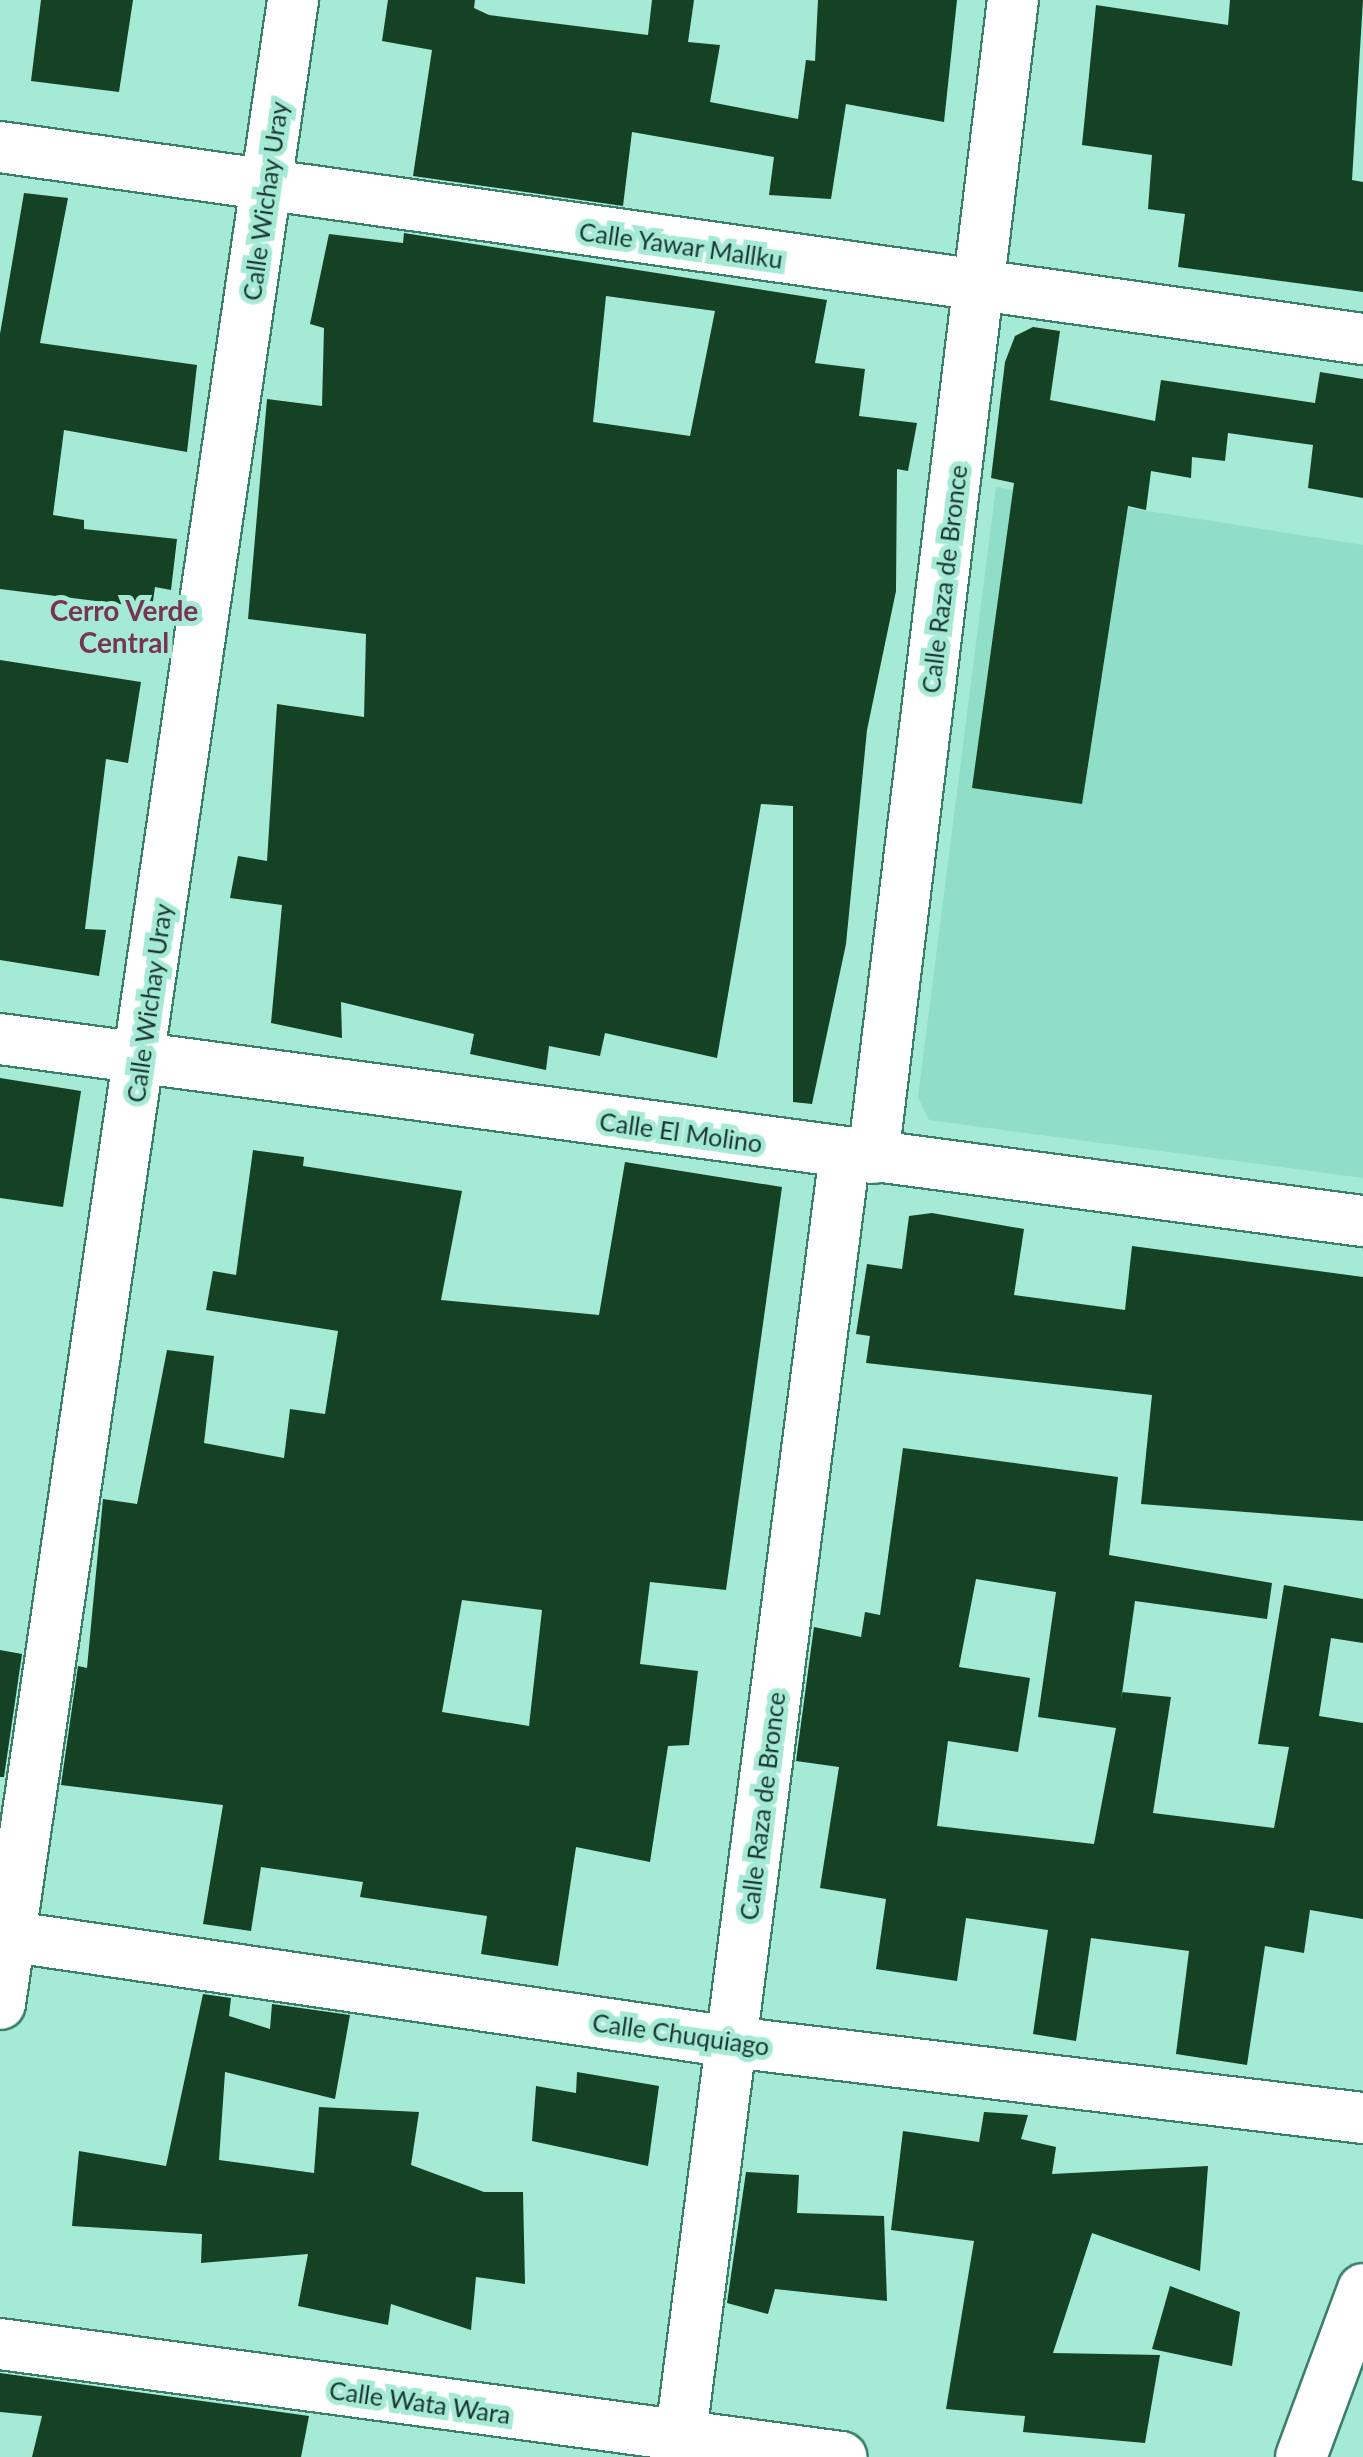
<!DOCTYPE html>
<style>
body{margin:0}
#map{position:relative;width:1363px;height:2457px;overflow:hidden;background:#a5ead4;font-family:Lato,sans-serif}
div>[style]{position:absolute}
.built>*{inset:0;background:#90dec7}
.building>*{inset:0;background:#154125}
.roads{filter:drop-shadow(2px 0 #3b7e6c) drop-shadow(-2px 0 #3b7e6c) drop-shadow(0 2px #3b7e6c) drop-shadow(0 -2px #3b7e6c)}
.minor>*{height:50px;margin:-25px;padding:0 25px;transform-origin:25px;border-radius:25px;background:#fff}
span{translate:-50% -50%;white-space:nowrap;text-align:center;line-height:1.15;-webkit-text-stroke:10px #a5ead4;paint-order:stroke}
.street-label{font-size:25px;color:#1b372f}
.neighbourhood-label{font-size:28px;color:#773453;font-weight:700}
</style>
<div id="map">
<div class="built">
<div style="clip-path:polygon(996px 487px,1363px 545px,1363px 1178px,929px 1120px,918px 1097px)"></div>
</div>
<div class="building">
<div style="clip-path:polygon(41px 0,133px 0,119px 92px,31px 81px)"></div>
<div style="clip-path:polygon(388px 0,475px 0,474px 8px,489px 15px,648px 35px,652px 0,694px 0,688px 42px,720px 45px,710px 102px,798px 119px,806px 60px,815px 61px,818px 0,957px 0,944px 122px,846px 104px,831px 199px,769px 195px,774px 157px,632px 132px,623px 206px,413px 176px,432px 50px,382px 41px)"></div>
<div style="clip-path:polygon(1230px 0,1363px 0,1352px 180px,1363px 182px,1363px 292px,1178px 267px,1185px 214px,1148px 209px,1152px 155px,1082px 145px,1096px 5px,1228px 25px)"></div>
<div style="clip-path:polygon(24px 193px,68px 198px,40px 343px,197px 365px,187px 452px,64px 430px,53px 515px,84px 520px,84px 529px,177px 539px,171px 590px,155px 587px,152px 608px,0 589px,0 334px)"></div>
<div style="clip-path:polygon(evenodd,404px 233px,827px 300px,815px 363px,865px 369px,859px 416px,917px 423px,908px 471px,897px 469px,896px 591px,867px 730px,846px 944px,812px 1104px,793px 1102px,793px 806px,761px 804px,717px 1058px,605px 1033px,600px 1056px,549px 1046px,546px 1070px,470px 1054px,474px 1034px,341px 1002px,342px 1038px,271px 1023px,282px 905px,230px 898px,238px 856px,267px 861px,277px 704px,364px 717px,366px 634px,248px 619px,267px 399px,322px 406px,324px 328px,310px 324px,329px 234px,403px 243px,404px 233px,606px 296px,715px 311px,690px 436px,593px 422px,606px 296px)"></div>
<div style="clip-path:polygon(1033px 327px,1060px 331px,1050px 400px,1155px 421px,1161px 380px,1315px 403px,1320px 372px,1363px 379px,1363px 498px,1308px 488px,1313px 445px,1228px 433px,1225px 461px,1192px 457px,1191px 478px,1151px 471px,1146px 510px,1128px 506px,1082px 804px,972px 788px,1014px 483px,991px 478px,1005px 362px,1015px 336px)"></div>
<div style="clip-path:polygon(0 660px,141px 682px,128px 763px,106px 759px,85px 929px,106px 930px,99px 976px,0 960px)"></div>
<div style="clip-path:polygon(0 1078px,81px 1091px,63px 1207px,0 1198px)"></div>
<div style="clip-path:polygon(evenodd,253px 1150px,304px 1157px,303px 1166px,462px 1191px,441px 1300px,599px 1315px,625px 1162px,782px 1187px,726px 1590px,650px 1582px,640px 1664px,698px 1671px,689px 1745px,668px 1746px,650px 1862px,576px 1847px,558px 1966px,481px 1954px,487px 1916px,360px 1897px,363px 1882px,261px 1867px,251px 1931px,203px 1924px,223px 1805px,61px 1785px,78px 1666px,87px 1668px,103px 1499px,137px 1504px,167px 1350px,214px 1356px,204px 1443px,284px 1458px,290px 1409px,325px 1414px,338px 1331px,206px 1310px,213px 1271px,236px 1275px,253px 1150px,462px 1600px,542px 1610px,529px 1726px,442px 1712px,462px 1600px)"></div>
<div style="clip-path:polygon(932px 1213px,1024px 1229px,1014px 1295px,1125px 1310px,1132px 1246px,1363px 1277px,1363px 1521px,1141px 1504px,1152px 1395px,866px 1363px,870px 1336px,856px 1334px,867px 1264px,902px 1269px,909px 1216px)"></div>
<div style="clip-path:polygon(evenodd,903px 1448px,1118px 1477px,1109px 1555px,1272px 1583px,1267px 1619px,1135px 1601px,1121px 1701px,1122px 1692px,1171px 1697px,1153px 1813px,1274px 1828px,1289px 1747px,1258px 1744px,1284px 1585px,1363px 1599px,1363px 1643px,1331px 1638px,1319px 1716px,1363px 1723px,1363px 1919px,1310px 1910px,1304px 1953px,1265px 1946px,1247px 2065px,1176px 2054px,1189px 1951px,1091px 1938px,1076px 2041px,1033px 2034px,1048px 1930px,966px 1918px,957px 1981px,876px 1969px,886px 1899px,820px 1888px,839px 1767px,796px 1761px,813px 1634px,814px 1627px,861px 1637px,865px 1612px,880px 1615px,903px 1448px,976px 1579px,1056px 1592px,1038px 1717px,1116px 1728px,1094px 1844px,937px 1826px,948px 1741px,1018px 1752px,1030px 1678px,959px 1667px,976px 1579px)"></div>
<div style="clip-path:polygon(0 1650px,22px 1654px,4px 1777px,0 1777px)"></div>
<div style="clip-path:polygon(203px 1994px,231px 1998px,229px 2016px,270px 2029px,272px 2004px,350px 2015px,335px 2099px,225px 2072px,219px 2160px,314px 2173px,319px 2107px,419px 2112px,411px 2165px,484px 2192px,523px 2192px,525px 2284px,476px 2277px,471px 2330px,391px 2304px,388px 2325px,298px 2306px,308px 2254px,201px 2263px,202px 2234px,72px 2226px,79px 2151px,166px 2166px)"></div>
<div style="clip-path:polygon(577px 2072px,659px 2086px,648px 2166px,532px 2141px,536px 2086px,576px 2093px)"></div>
<div style="clip-path:polygon(984px 2112px,1028px 2115px,1021px 2139px,1056px 2147px,1052px 2174px,1208px 2166px,1200px 2271px,1092px 2233px,1053px 2353px,1160px 2355px,1145px 2443px,1023px 2432px,1025px 2416px,946px 2409px,974px 2241px,891px 2230px,903px 2131px,979px 2142px)"></div>
<div style="clip-path:polygon(746px 2172px,799px 2175px,797px 2213px,884px 2216px,887px 2301px,775px 2289px,768px 2314px,727px 2303px)"></div>
<div style="clip-path:polygon(1170px 2286px,1240px 2312px,1232px 2366px,1152px 2349px)"></div>
<div style="clip-path:polygon(0 2373px,309px 2416px,301px 2457px,32px 2457px,42px 2416px,0 2412px)"></div>
</div>
<div class="roads">
<div class="minor">
<div style="left:0;top:147px;width:1376px;rotate:8.02deg"></div>
<div style="left:0;top:1039px;width:1375px;rotate:7.61deg"></div>
<div style="left:873px;top:1158px;width:1166px;rotate:-83.11deg"></div>
<div style="left:0;top:1935px;width:740px;rotate:8.32deg"></div>
<div style="left:732px;top:2042px;width:636px;rotate:6.87deg"></div>
<div style="left:0;top:2004px;width:2025px;rotate:-81.68deg"></div>
<div style="left:0;top:2344px;width:849px;rotate:7.65deg"></div>
<div style="left:678px;top:2457px;width:1314px;rotate:-82.7deg"></div>
<div style="left:1301px;top:2457px;width:179px;rotate:-69.7deg"></div>
</div>
</div>
<div class="street-label">
<span style="left:265px;top:201px;rotate:-82deg">Calle Wichay Uray</span>
<span style="left:681px;top:245px;rotate:8deg">Calle Yawar Mallku</span>
<span style="left:944px;top:579px;rotate:-83deg">Calle Raza de Bronce</span>
<span style="left:149px;top:1003px;rotate:-82deg">Calle Wichay Uray</span>
<span style="left:681px;top:1132px;rotate:8deg">Calle El Molino</span>
<span style="left:762px;top:1806px;rotate:-83deg">Calle Raza de Bronce</span>
<span style="left:681px;top:2034px;rotate:8deg">Calle Chuquiago</span>
<span style="left:420px;top:2402px;rotate:8deg">Calle Wata Wara</span>
</div>
<div class="neighbourhood-label">
<span style="left:124px;top:626px">Cerro Verde<br>Central</span>
</div>
</div>
